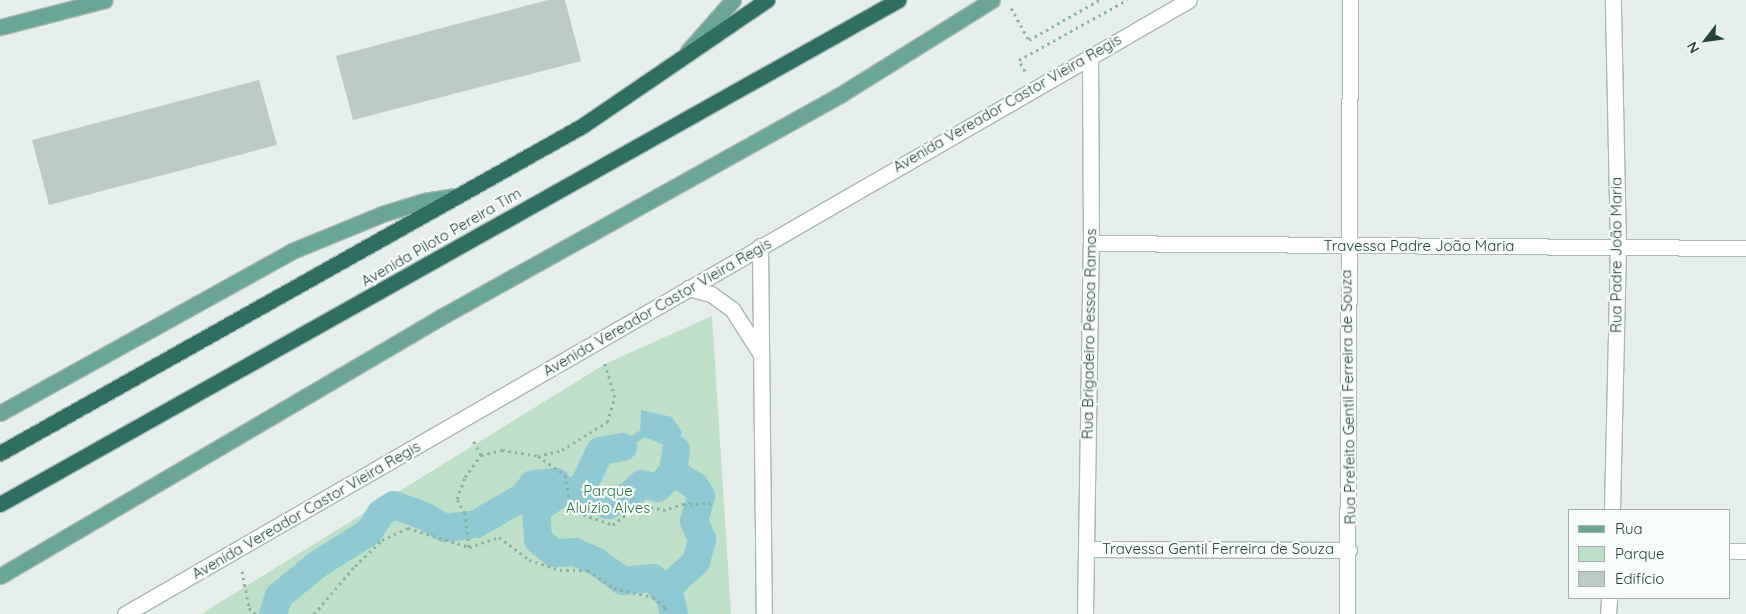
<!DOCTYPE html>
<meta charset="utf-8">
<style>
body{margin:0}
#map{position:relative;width:1746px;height:614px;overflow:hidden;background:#e6efeb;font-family:Quicksand,sans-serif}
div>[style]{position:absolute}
.green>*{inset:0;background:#bfe0c8}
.water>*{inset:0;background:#8ec9d4}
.stream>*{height:8px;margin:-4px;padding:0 4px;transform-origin:4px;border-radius:4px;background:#8ec9d4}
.canal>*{height:28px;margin:-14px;padding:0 14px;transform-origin:14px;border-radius:14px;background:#8ec9d4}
.building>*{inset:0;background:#bbcac4}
.path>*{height:3px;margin-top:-1.5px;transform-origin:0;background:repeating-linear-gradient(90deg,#86b3a5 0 2.5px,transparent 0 6.5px)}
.roads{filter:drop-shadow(1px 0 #a8b8b2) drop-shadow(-1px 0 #a8b8b2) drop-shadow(0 1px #a8b8b2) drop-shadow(0 -1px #a8b8b2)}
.street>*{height:15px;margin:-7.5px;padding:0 7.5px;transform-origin:7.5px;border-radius:7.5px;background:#fff}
.secondary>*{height:15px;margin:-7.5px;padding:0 7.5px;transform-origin:7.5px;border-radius:7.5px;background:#fff}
.primary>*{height:15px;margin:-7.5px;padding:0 7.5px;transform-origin:7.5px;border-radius:7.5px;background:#6aa596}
.highway>*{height:15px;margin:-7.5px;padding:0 7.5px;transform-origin:7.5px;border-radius:7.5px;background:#2f6f62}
span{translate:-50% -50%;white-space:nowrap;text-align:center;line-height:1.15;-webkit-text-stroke:4.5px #f7fbf9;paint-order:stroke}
.street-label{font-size:15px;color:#24423a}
.park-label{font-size:15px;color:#2d7a4b}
.legend{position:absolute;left:1568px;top:509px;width:162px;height:90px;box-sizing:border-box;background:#f7fbf9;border:1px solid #a3b1ad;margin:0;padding:6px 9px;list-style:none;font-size:15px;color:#24423a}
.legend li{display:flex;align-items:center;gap:10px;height:25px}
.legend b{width:25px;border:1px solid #a3b1ad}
.north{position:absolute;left:1681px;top:15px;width:50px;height:50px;-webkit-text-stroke:4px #f7fbf9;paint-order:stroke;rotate:240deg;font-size:14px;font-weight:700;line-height:20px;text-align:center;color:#24423a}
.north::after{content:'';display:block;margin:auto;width:18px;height:22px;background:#24423a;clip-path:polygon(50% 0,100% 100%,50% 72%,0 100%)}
</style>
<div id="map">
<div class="green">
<div style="clip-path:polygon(712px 316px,731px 614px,201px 614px,605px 364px)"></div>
</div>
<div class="water">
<div style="clip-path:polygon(641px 410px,672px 417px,682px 432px,676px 450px,640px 435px)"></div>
</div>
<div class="stream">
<div style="left:623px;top:447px;width:21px;rotate:-35deg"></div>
</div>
<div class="canal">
<div style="left:623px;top:447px;width:23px;rotate:170deg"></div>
<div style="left:600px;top:451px;width:42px;rotate:115.3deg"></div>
<div style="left:582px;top:489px;width:20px;rotate:171deg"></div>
<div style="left:562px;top:492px;width:32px;rotate:145deg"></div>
<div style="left:536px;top:510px;width:30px;rotate:86deg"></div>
<div style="left:538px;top:540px;width:21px;rotate:39deg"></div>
<div style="left:554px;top:553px;width:21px;rotate:-3deg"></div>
<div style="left:575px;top:552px;width:24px;rotate:24deg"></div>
<div style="left:597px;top:562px;width:32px;rotate:36deg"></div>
<div style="left:623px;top:581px;width:30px;rotate:-6deg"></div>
<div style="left:653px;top:578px;width:25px;rotate:48deg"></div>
<div style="left:670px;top:597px;width:17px;rotate:77deg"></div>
<div style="left:582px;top:489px;width:11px;rotate:45deg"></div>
<div style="left:590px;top:497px;width:20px;rotate:24deg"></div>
<div style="left:608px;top:505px;width:24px;rotate:-24deg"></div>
<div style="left:630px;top:495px;width:16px;rotate:-43deg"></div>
<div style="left:642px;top:484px;width:16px;rotate:14deg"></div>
<div style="left:658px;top:488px;width:22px;rotate:-47deg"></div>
<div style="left:673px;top:472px;width:22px;rotate:-82deg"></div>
<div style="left:664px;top:591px;width:43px;rotate:-42.2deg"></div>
<div style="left:696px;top:562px;width:24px;rotate:-75deg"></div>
<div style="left:702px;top:539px;width:20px;rotate:-114deg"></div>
<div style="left:694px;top:521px;width:26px;rotate:-74deg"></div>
<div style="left:701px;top:496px;width:12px;rotate:-121deg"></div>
<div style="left:695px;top:486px;width:26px;rotate:-148deg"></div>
<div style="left:273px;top:614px;width:19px;rotate:-72deg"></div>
<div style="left:279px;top:596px;width:50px;rotate:-39.4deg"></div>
<div style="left:318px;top:564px;width:60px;rotate:-32.1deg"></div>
<div style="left:369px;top:532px;width:22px;rotate:-58deg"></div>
<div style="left:381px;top:513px;width:15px;rotate:-32deg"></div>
<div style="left:394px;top:505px;width:32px;rotate:20deg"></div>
<div style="left:424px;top:516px;width:24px;rotate:30deg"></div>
<div style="left:445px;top:528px;width:31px;rotate:-7deg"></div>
<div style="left:476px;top:524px;width:54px;rotate:-29.9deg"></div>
<div style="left:523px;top:497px;width:16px;rotate:-52deg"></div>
<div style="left:533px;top:484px;width:23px;rotate:-5deg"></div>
<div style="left:556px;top:482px;width:12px;rotate:59deg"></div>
</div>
<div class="building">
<div style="clip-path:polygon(548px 0,565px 0,581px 61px,353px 120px,336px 56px)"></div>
<div style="clip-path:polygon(259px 80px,277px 145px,49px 205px,32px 140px)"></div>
</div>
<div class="path">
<div style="left:1011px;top:8px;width:37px;rotate:61deg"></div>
<div style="left:1029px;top:40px;width:81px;rotate:-29.7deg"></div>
<div style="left:1025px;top:71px;width:13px;rotate:-119deg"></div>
<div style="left:1019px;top:60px;width:124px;rotate:-29.1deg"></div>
<div style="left:481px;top:455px;width:22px;rotate:-13deg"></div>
<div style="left:502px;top:450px;width:36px;rotate:9deg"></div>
<div style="left:538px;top:456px;width:25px;rotate:-14deg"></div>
<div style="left:562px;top:450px;width:53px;rotate:-31.9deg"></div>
<div style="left:607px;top:422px;width:26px;rotate:-72deg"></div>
<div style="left:615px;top:397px;width:38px;rotate:-107deg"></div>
<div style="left:538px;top:456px;width:33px;rotate:35deg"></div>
<div style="left:565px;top:475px;width:36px;rotate:80deg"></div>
<div style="left:571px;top:510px;width:45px;rotate:19.7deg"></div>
<div style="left:613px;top:525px;width:33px;rotate:-40deg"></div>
<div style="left:638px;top:504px;width:26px;rotate:13deg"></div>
<div style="left:663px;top:510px;width:21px;rotate:-17deg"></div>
<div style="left:683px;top:504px;width:29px;rotate:-2deg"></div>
<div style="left:469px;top:547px;width:34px;rotate:-97deg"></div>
<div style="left:465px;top:513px;width:16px;rotate:-120deg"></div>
<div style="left:457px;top:499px;width:23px;rotate:-70deg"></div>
<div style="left:465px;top:477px;width:27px;rotate:-54deg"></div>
<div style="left:481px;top:455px;width:19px;rotate:-118deg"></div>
<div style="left:242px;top:571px;width:38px;rotate:79deg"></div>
<div style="left:249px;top:608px;width:9px;rotate:41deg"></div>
<div style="left:314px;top:614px;width:63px;rotate:-49.5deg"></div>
<div style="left:355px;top:566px;width:37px;rotate:-44deg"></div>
<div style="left:382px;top:540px;width:29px;rotate:-25deg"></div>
<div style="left:408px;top:528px;width:64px;rotate:17.3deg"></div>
<div style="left:469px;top:547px;width:32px;rotate:-18deg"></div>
<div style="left:499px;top:537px;width:38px;rotate:37deg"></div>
<div style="left:529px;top:560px;width:33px;rotate:18deg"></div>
<div style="left:560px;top:570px;width:28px"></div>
<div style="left:588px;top:570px;width:32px;rotate:35deg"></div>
<div style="left:614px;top:588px;width:40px;rotate:13deg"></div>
<div style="left:653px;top:597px;width:16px;rotate:40deg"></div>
<div style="left:665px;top:607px;width:7px;rotate:74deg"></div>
</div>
<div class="roads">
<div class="street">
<div style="left:1091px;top:243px;width:655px;rotate:0.44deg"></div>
<div style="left:1612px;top:510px;width:264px;rotate:-88.7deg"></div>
<div style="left:1618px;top:246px;width:246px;rotate:-91.2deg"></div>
<div style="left:1086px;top:549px;width:263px;rotate:0.2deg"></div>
<div style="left:1730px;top:551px;width:16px"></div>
<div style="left:1085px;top:614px;width:371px;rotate:-89.1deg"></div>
<div style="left:1091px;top:243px;width:188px;rotate:-90.3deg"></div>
<div style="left:1347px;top:614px;width:614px;rotate:-89.72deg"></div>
<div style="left:1608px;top:614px;width:16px;rotate:-86deg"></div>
</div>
<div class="secondary">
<div style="left:760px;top:246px;width:368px;rotate:89.4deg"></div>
<div style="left:688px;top:288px;width:24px;rotate:15deg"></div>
<div style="left:711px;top:294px;width:26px;rotate:36deg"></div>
<div style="left:732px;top:309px;width:50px;rotate:57.3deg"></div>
<div style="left:125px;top:614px;width:1228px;rotate:-29.99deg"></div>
</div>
<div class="primary">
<div style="left:0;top:27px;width:108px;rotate:-14.4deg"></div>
<div style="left:688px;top:51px;width:68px;rotate:-48.6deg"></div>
<div style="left:0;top:413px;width:334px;rotate:-29deg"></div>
<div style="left:292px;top:251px;width:97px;rotate:-22.3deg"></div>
<div style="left:382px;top:214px;width:44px;rotate:-17.2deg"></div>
<div style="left:424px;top:201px;width:32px;rotate:-9deg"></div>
<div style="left:0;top:576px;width:511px;rotate:-30.43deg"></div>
<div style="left:441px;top:317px;width:457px;rotate:-29.1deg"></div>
<div style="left:840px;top:95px;width:179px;rotate:-32deg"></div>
</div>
<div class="highway">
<div style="left:0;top:453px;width:668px;rotate:-29.33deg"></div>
<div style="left:582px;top:126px;width:224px;rotate:-34.3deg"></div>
<div style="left:0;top:504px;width:1030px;rotate:-29.3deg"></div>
</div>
</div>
<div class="street-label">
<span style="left:1007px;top:103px;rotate:-30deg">Avenida Vereador Castor Vieira Regis</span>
<span style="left:441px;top:237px;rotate:-30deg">Avenida Piloto Pereira Tim</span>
<span style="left:1419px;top:246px">Travessa Padre João Maria</span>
<span style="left:1616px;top:255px;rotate:-90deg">Rua Padre João Maria</span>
<span style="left:657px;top:307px;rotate:-30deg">Avenida Vereador Castor Vieira Regis</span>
<span style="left:1089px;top:334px;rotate:-89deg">Rua Brigadeiro Pessoa Ramos</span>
<span style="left:1348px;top:397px;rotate:-91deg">Rua Prefeito Gentil Ferreira de Souza</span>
<span style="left:306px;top:510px;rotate:-30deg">Avenida Vereador Castor Vieira Regis</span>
<span style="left:1218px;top:549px">Travessa Gentil Ferreira de Souza</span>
</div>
<div class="park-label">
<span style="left:608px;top:499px">Parque<br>Aluízio Alves</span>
</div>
<ul class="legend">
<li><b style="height:6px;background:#6aa596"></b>Rua</li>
<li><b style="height:14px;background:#bfe0c8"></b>Parque</li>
<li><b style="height:14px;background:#bbcac4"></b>Edifício</li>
</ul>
<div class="north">N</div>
</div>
